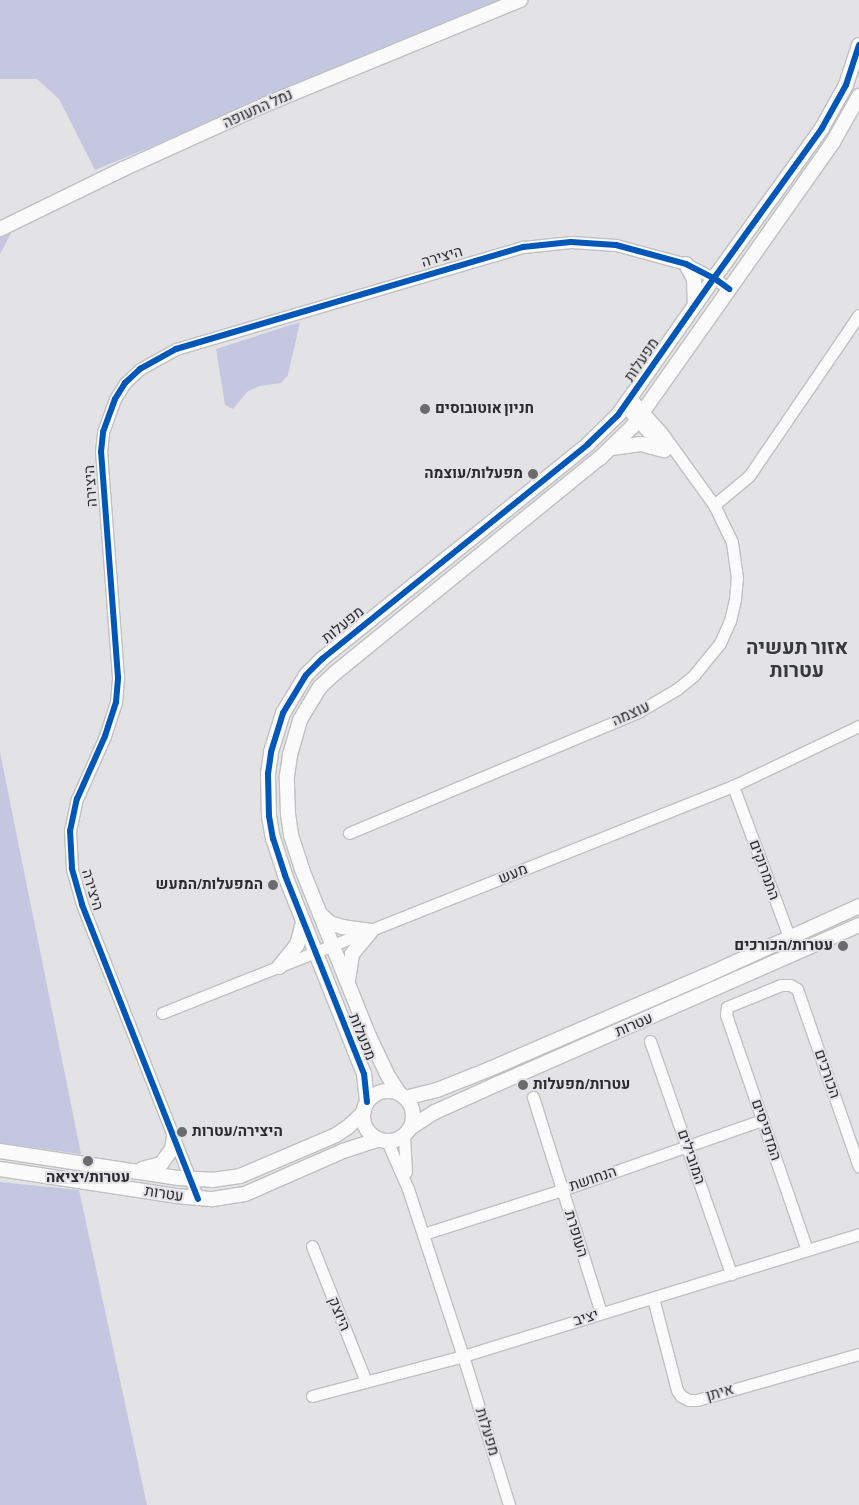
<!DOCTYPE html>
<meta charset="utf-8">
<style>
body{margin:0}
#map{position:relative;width:859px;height:1505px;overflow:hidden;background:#e3e3e6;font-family:"Sofia Sans Condensed",Heebo,sans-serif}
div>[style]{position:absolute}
.green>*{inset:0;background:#c5c7e0}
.roads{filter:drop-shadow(1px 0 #c0c0c2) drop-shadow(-1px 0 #c0c0c2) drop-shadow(0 1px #c0c0c2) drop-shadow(0 -1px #c0c0c2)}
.minor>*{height:11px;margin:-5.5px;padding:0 5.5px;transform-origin:5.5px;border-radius:5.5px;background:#fbfbfb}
.tertiary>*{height:14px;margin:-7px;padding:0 7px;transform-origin:7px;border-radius:7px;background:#fbfbfb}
.tertiary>.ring{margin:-7px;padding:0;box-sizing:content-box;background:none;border:14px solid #fbfbfb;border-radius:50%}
.cycleway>*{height:6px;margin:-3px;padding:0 3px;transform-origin:3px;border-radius:3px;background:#0057b8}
.dots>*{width:14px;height:14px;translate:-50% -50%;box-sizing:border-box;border:2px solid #e2e2e7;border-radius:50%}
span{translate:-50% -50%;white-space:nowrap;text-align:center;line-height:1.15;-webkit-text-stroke:4px #e2e2e7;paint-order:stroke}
.street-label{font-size:15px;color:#2b2b2d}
.poi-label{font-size:15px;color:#2b2b2d;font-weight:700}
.left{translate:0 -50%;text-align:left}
.right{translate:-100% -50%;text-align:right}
.district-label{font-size:20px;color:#37383b;font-weight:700}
</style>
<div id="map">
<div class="green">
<div style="clip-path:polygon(0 0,506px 0,95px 170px,59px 99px,37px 79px,0 79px)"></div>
<div style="clip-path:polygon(15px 226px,0 254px,0 233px)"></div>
<div style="clip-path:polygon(300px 322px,288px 375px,281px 383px,260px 386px,248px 391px,233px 409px,225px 405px,216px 349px)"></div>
<div style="clip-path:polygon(0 752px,81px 1154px,0 1143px)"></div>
<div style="clip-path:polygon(0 1182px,79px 1190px,147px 1505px,0 1505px)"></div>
</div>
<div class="roads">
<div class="minor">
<div style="left:625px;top:407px;width:59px;rotate:47.7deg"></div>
<div style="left:714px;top:505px;width:45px;rotate:-39.6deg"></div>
<div style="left:749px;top:476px;width:195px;rotate:-55.7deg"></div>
<div style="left:733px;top:786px;width:178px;rotate:69.6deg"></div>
<div style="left:349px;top:833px;width:313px;rotate:-22.7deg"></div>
<div style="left:638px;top:712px;width:45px;rotate:-30.5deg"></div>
<div style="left:677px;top:689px;width:22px;rotate:-39deg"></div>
<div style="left:694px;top:675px;width:41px;rotate:-50.9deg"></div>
<div style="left:720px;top:643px;width:24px;rotate:-66deg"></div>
<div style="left:730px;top:621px;width:23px;rotate:-77deg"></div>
<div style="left:735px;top:599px;width:21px;rotate:-85deg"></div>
<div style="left:737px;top:578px;width:36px;rotate:-98deg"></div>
<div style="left:732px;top:542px;width:41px;rotate:-115.9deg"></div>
<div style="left:714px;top:505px;width:89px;rotate:-125.8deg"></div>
<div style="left:662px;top:433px;width:47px;rotate:-131.5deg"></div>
<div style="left:162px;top:1013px;width:614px;rotate:-21.68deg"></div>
<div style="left:733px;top:786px;width:140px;rotate:-25.5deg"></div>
<div style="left:650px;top:1041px;width:247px;rotate:70.8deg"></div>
<div style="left:533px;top:1097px;width:226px;rotate:72.5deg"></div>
<div style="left:404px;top:1135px;width:37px;rotate:87deg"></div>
<div style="left:387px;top:1141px;width:52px;rotate:66.4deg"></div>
<div style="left:408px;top:1189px;width:176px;rotate:71.8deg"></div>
<div style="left:463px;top:1356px;width:156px;rotate:72.8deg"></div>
<div style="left:198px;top:1199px;width:317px;rotate:-111.5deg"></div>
<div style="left:82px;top:904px;width:37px;rotate:-106deg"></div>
<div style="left:72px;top:868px;width:37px;rotate:-93deg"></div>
<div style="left:70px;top:831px;width:33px;rotate:-78deg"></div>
<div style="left:77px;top:799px;width:69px;rotate:-66deg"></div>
<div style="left:105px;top:736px;width:36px;rotate:-72deg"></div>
<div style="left:116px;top:702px;width:25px;rotate:-85deg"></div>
<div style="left:118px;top:677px;width:226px;rotate:-94.3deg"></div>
<div style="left:101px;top:452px;width:20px;rotate:-84deg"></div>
<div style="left:103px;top:432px;width:35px;rotate:-70deg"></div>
<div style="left:115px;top:399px;width:19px;rotate:-58deg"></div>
<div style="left:125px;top:383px;width:21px;rotate:-43deg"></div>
<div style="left:140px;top:369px;width:41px;rotate:-29.1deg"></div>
<div style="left:176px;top:349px;width:362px;rotate:-16.4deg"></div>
<div style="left:523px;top:247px;width:48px;rotate:-5.9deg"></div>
<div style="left:571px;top:242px;width:45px;rotate:3.8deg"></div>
<div style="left:616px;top:245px;width:73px;rotate:15.2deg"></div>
<div style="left:686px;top:264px;width:31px;rotate:27deg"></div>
<div style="left:714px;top:278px;width:19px;rotate:36deg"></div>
<div style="left:423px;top:1234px;width:146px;rotate:-17.6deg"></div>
<div style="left:562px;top:1190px;width:212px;rotate:-19.3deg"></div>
<div style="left:312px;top:1246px;width:146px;rotate:68.3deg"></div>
<div style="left:807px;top:1250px;width:249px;rotate:-109deg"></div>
<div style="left:726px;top:1015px;width:8px;rotate:-83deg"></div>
<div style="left:727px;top:1007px;width:58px;rotate:-22.2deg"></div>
<div style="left:781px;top:985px;width:9px"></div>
<div style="left:790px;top:985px;width:8px;rotate:30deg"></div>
<div style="left:797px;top:989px;width:188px;rotate:70.8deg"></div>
<div style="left:653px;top:1298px;width:95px;rotate:75.4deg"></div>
<div style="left:677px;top:1390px;width:7px;rotate:56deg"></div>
<div style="left:681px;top:1396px;width:9px;rotate:27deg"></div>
<div style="left:689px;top:1400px;width:8px"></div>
<div style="left:697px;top:1400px;width:168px;rotate:-15.9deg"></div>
<div style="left:312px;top:1396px;width:156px;rotate:-14.8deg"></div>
<div style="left:463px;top:1356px;width:414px;rotate:-17.1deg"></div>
</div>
<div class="tertiary">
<div style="left:0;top:229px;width:137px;rotate:-26deg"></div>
<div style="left:123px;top:169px;width:155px;rotate:-24.4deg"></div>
<div style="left:264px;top:105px;width:277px;rotate:-22.3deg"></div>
<div style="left:686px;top:264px;width:17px;rotate:62deg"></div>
<div style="left:694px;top:279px;width:24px;rotate:88deg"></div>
<div style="left:612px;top:448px;width:29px;rotate:-8deg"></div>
<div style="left:641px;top:444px;width:24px;rotate:15deg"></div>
<div style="left:320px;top:914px;width:13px;rotate:42deg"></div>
<div style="left:330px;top:923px;width:13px;rotate:18deg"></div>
<div style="left:342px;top:927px;width:29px;rotate:8deg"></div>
<div style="left:279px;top:967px;width:28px;rotate:-51deg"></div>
<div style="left:297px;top:945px;width:24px;rotate:-75deg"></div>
<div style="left:348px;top:980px;width:26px;rotate:-81deg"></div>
<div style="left:352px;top:954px;width:30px;rotate:-50deg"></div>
<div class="ring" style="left:363px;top:1091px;width:36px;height:36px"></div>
<div style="left:399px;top:1093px;width:20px;rotate:-123deg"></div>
<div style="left:388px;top:1076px;width:44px;rotate:-115.4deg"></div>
<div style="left:369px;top:1036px;width:180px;rotate:-111.9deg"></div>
<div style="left:302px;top:869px;width:36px;rotate:-108deg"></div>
<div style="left:291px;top:835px;width:21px;rotate:-98deg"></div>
<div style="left:288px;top:814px;width:38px;rotate:-92deg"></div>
<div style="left:287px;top:776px;width:21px;rotate:-82deg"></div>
<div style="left:290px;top:755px;width:36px;rotate:-74deg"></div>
<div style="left:300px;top:720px;width:39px;rotate:-59deg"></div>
<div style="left:320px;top:687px;width:21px;rotate:-43deg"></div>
<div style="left:335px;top:673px;width:341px;rotate:-39.1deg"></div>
<div style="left:600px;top:458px;width:45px;rotate:-44.1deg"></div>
<div style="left:632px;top:427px;width:349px;rotate:-54.8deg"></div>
<div style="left:833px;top:142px;width:53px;rotate:-60.5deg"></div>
<div style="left:405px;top:1098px;width:33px;rotate:-14deg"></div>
<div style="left:437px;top:1090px;width:57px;rotate:-21.6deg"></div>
<div style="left:490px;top:1069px;width:234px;rotate:-23.4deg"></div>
<div style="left:705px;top:976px;width:169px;rotate:-24.4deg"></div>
<div style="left:367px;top:1102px;width:28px;rotate:-96deg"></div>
<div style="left:364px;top:1074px;width:214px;rotate:-111.7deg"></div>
<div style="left:285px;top:875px;width:38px;rotate:-108deg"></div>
<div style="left:273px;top:839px;width:23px;rotate:-100deg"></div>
<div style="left:269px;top:816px;width:42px;rotate:-91.4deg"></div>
<div style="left:268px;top:774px;width:22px;rotate:-82deg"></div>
<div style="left:271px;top:752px;width:41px;rotate:-72.9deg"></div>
<div style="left:283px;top:713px;width:44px;rotate:-58.8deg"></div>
<div style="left:306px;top:675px;width:23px;rotate:-45deg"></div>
<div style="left:322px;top:659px;width:342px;rotate:-38.9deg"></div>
<div style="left:588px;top:444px;width:42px;rotate:-44deg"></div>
<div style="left:618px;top:415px;width:167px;rotate:-55deg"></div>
<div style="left:714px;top:278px;width:185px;rotate:-54.2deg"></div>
<div style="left:822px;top:128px;width:49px;rotate:-60.8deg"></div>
<div style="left:846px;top:85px;width:42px;rotate:-72deg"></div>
<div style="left:410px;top:1128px;width:30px;rotate:-33deg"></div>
<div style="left:435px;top:1112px;width:68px;rotate:-24.3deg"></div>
<div style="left:497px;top:1084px;width:395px;rotate:-23.7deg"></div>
<div style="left:0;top:1151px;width:181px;rotate:8.6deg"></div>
<div style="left:179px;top:1178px;width:33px;rotate:3deg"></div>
<div style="left:212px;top:1180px;width:28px;rotate:-8deg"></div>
<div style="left:240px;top:1176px;width:104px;rotate:-23.1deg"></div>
<div style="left:336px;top:1135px;width:14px;rotate:-34deg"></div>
<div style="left:348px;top:1127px;width:21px;rotate:-43deg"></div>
<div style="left:0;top:1169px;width:178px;rotate:8.7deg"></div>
<div style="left:176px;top:1196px;width:37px;rotate:5deg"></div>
<div style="left:213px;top:1199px;width:32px;rotate:-9deg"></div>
<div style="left:245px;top:1194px;width:107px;rotate:-23.7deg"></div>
<div style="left:343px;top:1151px;width:38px;rotate:-18deg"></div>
<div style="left:142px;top:1169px;width:20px;rotate:-15deg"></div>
<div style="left:161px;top:1164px;width:19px;rotate:-54deg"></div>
<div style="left:172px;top:1149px;width:13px;rotate:-81deg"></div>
</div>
</div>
<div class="cycleway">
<div style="left:367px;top:1102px;width:28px;rotate:-96deg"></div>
<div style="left:364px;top:1074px;width:214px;rotate:-111.7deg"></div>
<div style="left:285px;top:875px;width:38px;rotate:-108deg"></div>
<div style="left:273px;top:839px;width:23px;rotate:-100deg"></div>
<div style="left:269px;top:816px;width:42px;rotate:-91.4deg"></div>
<div style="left:268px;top:774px;width:22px;rotate:-82deg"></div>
<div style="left:271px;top:752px;width:41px;rotate:-72.9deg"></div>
<div style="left:283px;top:713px;width:44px;rotate:-58.8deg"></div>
<div style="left:306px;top:675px;width:23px;rotate:-45deg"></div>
<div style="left:322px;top:659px;width:342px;rotate:-38.9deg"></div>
<div style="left:588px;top:444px;width:42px;rotate:-44deg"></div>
<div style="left:618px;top:415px;width:167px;rotate:-55deg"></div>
<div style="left:714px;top:278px;width:185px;rotate:-54.2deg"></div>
<div style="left:822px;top:128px;width:49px;rotate:-60.8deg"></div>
<div style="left:846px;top:85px;width:42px;rotate:-72deg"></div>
<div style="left:198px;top:1199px;width:317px;rotate:-111.5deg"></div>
<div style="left:82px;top:904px;width:37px;rotate:-106deg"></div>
<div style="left:72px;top:868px;width:37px;rotate:-93deg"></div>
<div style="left:70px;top:831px;width:33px;rotate:-78deg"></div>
<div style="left:77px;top:799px;width:69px;rotate:-66deg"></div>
<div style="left:105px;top:736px;width:36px;rotate:-72deg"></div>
<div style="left:116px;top:702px;width:25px;rotate:-85deg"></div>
<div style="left:118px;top:677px;width:226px;rotate:-94.3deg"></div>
<div style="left:101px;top:452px;width:20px;rotate:-84deg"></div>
<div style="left:103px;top:432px;width:35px;rotate:-70deg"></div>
<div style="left:115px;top:399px;width:19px;rotate:-58deg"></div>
<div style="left:125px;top:383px;width:21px;rotate:-43deg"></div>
<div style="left:140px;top:369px;width:41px;rotate:-29.1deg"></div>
<div style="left:176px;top:349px;width:362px;rotate:-16.4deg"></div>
<div style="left:523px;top:247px;width:48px;rotate:-5.9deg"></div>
<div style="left:571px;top:242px;width:45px;rotate:3.8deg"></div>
<div style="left:616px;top:245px;width:73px;rotate:15.2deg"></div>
<div style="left:686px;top:264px;width:31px;rotate:27deg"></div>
<div style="left:714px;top:278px;width:19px;rotate:36deg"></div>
</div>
<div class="dots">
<div style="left:425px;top:409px;background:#6b6b6e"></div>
<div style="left:533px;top:474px;background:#6b6b6e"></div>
<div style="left:273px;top:885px;background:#6b6b6e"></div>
<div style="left:843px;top:946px;background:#6b6b6e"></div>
<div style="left:523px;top:1085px;background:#6b6b6e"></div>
<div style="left:182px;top:1132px;background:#6b6b6e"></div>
<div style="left:88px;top:1161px;background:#6b6b6e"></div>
</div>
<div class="street-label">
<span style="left:258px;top:109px;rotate:-24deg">נמל התעופה</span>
<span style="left:442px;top:257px;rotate:-16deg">היצירה</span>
<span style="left:642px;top:360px;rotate:-56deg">מפעלות</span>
<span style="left:91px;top:486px;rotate:-94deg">היצירה</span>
<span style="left:343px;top:625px;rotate:-39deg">מפעלות</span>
<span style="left:631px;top:714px;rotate:-24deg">עוצמה</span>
<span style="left:764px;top:870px;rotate:70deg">התמרוקים</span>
<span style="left:513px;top:874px;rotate:-22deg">מעש</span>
<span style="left:92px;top:890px;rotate:73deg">היצירה</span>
<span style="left:634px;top:1025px;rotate:-23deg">עטרות</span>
<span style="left:362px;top:1037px;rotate:68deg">מפעלות</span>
<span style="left:827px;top:1074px;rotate:71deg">הכורכים</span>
<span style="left:766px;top:1130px;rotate:71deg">המדפיסים</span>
<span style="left:691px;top:1157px;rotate:71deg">המובילים</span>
<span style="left:593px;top:1179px;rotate:-19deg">הנחושת</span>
<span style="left:164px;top:1194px;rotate:9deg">עטרות</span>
<span style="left:576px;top:1234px;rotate:73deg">העופרת</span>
<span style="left:339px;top:1314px;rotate:68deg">היוצק</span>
<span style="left:586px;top:1318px;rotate:-17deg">יציב</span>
<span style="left:720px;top:1393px;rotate:-16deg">איתן</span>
<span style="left:487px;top:1432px;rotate:73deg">מפעלות</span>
</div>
<div class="poi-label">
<span class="left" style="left:435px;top:409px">חניון אוטובוסים</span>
<span class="right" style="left:523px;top:474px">מפעלות/עוצמה</span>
<span class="right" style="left:263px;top:885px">המפעלות/המעש</span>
<span class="right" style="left:833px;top:946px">עטרות/הכורכים</span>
<span class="left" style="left:533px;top:1085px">עטרות/מפעלות</span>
<span class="left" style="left:192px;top:1132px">היצירה/עטרות</span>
<span style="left:88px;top:1178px">עטרות/יציאה</span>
</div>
<div class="district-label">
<span style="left:797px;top:660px">אזור תעשיה<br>עטרות</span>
</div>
</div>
